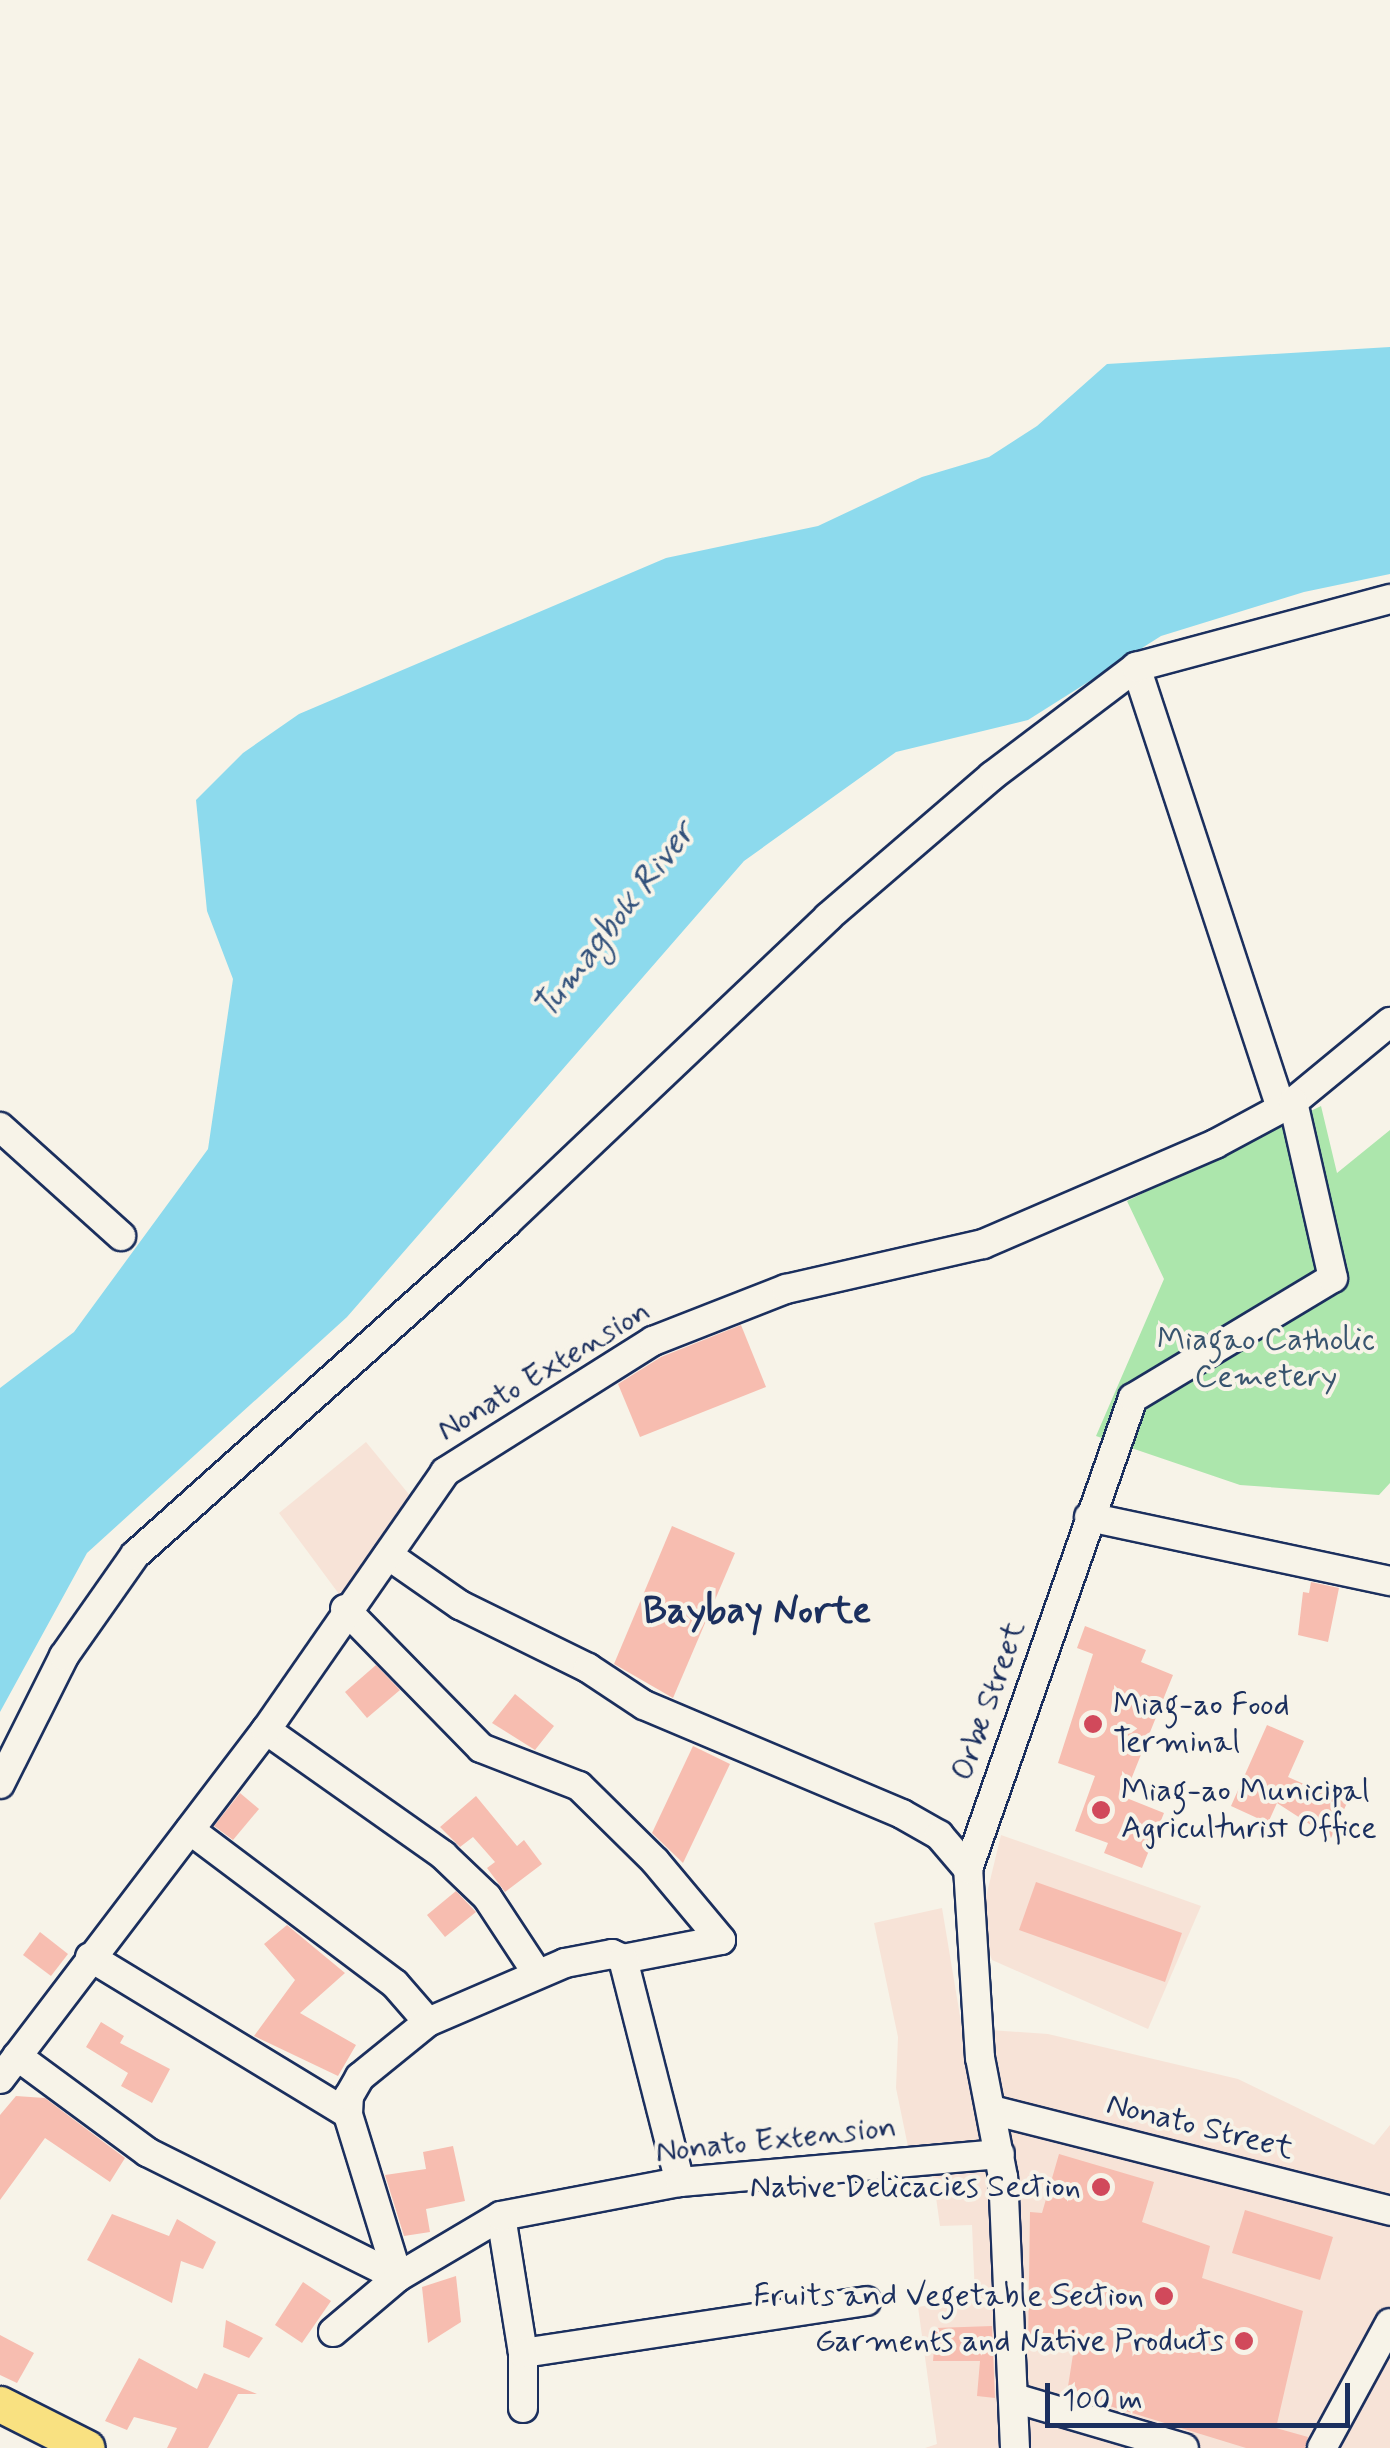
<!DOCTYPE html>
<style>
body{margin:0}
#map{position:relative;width:1390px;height:2448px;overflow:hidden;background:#f7f3e8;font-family:Mynerve,sans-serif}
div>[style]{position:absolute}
.built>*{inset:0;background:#f7e3d7}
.green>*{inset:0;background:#ace6ac}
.water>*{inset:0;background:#8ddaed}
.building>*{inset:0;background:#f7bdb0}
.roads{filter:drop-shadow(2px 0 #1b2f5e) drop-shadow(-2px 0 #1b2f5e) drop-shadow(0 2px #1b2f5e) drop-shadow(0 -2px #1b2f5e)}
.minor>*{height:28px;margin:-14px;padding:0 14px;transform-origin:14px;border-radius:14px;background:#f7f3e8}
.major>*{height:35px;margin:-17.5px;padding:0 17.5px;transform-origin:17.5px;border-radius:17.5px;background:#f9e181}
.dots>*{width:28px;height:28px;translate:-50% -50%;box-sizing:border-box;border:5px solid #f7f3e8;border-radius:50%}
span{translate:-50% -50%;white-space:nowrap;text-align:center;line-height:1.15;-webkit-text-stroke:8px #f7f3e8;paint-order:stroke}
.park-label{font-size:32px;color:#38546e}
.street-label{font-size:32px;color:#1b2f5e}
.poi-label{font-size:32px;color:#1b2f5e}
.left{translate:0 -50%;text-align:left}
.right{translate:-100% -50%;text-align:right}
.water-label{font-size:35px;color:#32517b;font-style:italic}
.quarter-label{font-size:38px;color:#1b2f5e;font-weight:700}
.scale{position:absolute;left:1045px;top:2383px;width:305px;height:45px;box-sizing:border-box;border:5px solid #1b2f5e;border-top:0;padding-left:12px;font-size:30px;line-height:35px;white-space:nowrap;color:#1b2f5e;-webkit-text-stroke:8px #f7f3e8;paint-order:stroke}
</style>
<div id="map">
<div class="built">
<div style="clip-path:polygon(366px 1442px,421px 1509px,353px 1613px,279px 1513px)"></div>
<div style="clip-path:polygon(1001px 1835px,1201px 1906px,1148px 2029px,992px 1960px,979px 1926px)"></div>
<div style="clip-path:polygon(942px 1908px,962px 2028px,1048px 2034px,1238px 2079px,1374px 2145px,1390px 2125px,1390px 2448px,925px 2448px,937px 2444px,918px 2307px,975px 2297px,972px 2225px,940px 2226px,933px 2176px,914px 2176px,896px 2088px,898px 2037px,874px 1923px)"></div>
</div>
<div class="green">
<div style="clip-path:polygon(1321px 1106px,1337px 1173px,1390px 1130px,1390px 1483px,1379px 1495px,1240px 1485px,1096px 1436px,1164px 1279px,1127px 1201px)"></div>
</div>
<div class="water">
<div style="clip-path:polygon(1390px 347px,1390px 574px,1304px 592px,1161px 636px,1028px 720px,896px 752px,744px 861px,347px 1317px,87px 1553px,0 1712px,0 1388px,74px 1332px,208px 1149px,233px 979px,207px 911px,196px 800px,243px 753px,299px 714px,666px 558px,818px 526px,922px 477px,989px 457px,1037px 426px,1107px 364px)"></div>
</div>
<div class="building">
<div style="clip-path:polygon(741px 1325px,766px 1387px,640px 1437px,618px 1384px,661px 1357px)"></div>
<div style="clip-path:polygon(672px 1526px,735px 1553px,673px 1698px,614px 1664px)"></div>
<div style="clip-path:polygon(1311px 1582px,1339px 1588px,1328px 1642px,1298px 1635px,1303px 1592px,1309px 1593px)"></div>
<div style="clip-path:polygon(1085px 1626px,1146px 1650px,1141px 1662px,1173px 1675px,1124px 1797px,1164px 1813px,1142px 1868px,1104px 1853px,1108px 1843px,1075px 1831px,1095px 1776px,1058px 1763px,1093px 1654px,1077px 1648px)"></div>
<div style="clip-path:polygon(376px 1665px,400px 1690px,367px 1718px,345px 1692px)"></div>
<div style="clip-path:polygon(515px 1694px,554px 1726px,535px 1750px,492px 1723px)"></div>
<div style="clip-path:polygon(1267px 1725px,1304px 1741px,1288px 1777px,1347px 1803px,1331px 1838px,1277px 1803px,1268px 1823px,1231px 1806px)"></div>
<div style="clip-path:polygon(693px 1746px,730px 1764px,683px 1863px,652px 1833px)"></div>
<div style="clip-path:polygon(240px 1793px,259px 1809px,233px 1840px,214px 1826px)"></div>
<div style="clip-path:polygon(476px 1796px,517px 1846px,524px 1840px,542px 1864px,505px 1892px,487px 1868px,495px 1862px,473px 1837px,460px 1847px,440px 1827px)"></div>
<div style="clip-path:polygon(1036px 1882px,1182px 1933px,1165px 1982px,1019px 1930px)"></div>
<div style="clip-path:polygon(456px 1891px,476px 1912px,445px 1937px,427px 1915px)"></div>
<div style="clip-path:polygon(287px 1925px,345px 1973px,300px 2013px,356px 2045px,338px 2076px,254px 2036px,295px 1980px,264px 1944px)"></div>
<div style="clip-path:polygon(40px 1932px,68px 1954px,51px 1976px,23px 1955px)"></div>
<div style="clip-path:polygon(101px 2022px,124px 2036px,120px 2043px,170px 2069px,152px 2103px,121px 2086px,128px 2073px,86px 2047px)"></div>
<div style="clip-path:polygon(16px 2096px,45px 2098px,125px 2158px,110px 2182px,45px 2138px,0 2200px,0 2115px)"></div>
<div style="clip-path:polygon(453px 2146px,465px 2201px,426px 2209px,430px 2232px,404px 2236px,385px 2175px,426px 2169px,423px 2152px)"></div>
<div style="clip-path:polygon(1059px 2154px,1154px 2182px,1142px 2222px,1210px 2246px,1202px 2278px,1303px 2311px,1276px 2428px,1308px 2437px,1305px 2448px,1246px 2448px,1067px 2393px,1074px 2348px,1028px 2347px,1030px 2212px,1042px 2213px)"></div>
<div style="clip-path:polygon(1245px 2210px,1333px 2237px,1320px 2280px,1232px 2253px)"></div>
<div style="clip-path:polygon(112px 2214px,169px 2236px,177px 2219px,216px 2242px,203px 2269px,181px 2261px,172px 2303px,87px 2260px)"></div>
<div style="clip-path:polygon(456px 2276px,461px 2322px,428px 2343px,422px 2287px)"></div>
<div style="clip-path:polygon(303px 2282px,331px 2301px,302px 2343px,275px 2325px)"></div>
<div style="clip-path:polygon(226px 2320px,263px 2338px,249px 2358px,223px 2347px)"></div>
<div style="clip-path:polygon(992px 2326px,995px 2398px,977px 2396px,980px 2361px,933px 2361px,936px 2328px)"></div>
<div style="clip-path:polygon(0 2335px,34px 2353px,17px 2383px,0 2375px)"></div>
<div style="clip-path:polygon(139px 2358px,197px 2389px,204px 2373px,257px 2394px,238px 2394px,208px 2448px,167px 2448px,177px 2428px,134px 2417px,127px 2430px,105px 2421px)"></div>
</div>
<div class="roads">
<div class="minor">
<div style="left:1136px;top:667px;width:464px;rotate:71.8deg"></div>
<div style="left:0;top:1127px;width:163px;rotate:42deg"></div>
<div style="left:1089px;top:1517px;width:308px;rotate:12deg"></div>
<div style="left:388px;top:1555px;width:88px;rotate:34.8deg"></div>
<div style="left:460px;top:1605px;width:143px;rotate:26.2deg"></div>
<div style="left:588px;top:1668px;width:67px;rotate:33.5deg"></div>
<div style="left:644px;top:1705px;width:280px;rotate:22.9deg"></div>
<div style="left:902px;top:1814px;width:43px;rotate:29.6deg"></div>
<div style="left:939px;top:1835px;width:45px;rotate:49.5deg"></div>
<div style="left:345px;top:1609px;width:194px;rotate:45.6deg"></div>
<div style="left:481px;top:1748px;width:105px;rotate:21.2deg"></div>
<div style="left:579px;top:1786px;width:107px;rotate:44.6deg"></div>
<div style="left:655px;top:1861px;width:103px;rotate:50.1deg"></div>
<div style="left:721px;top:1940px;width:100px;rotate:169deg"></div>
<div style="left:266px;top:1730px;width:217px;rotate:35.2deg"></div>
<div style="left:443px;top:1855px;width:61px;rotate:43.7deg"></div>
<div style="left:487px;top:1897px;width:91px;rotate:56.7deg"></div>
<div style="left:0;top:1784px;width:143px;rotate:-63.4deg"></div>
<div style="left:64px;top:1656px;width:123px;rotate:-54.9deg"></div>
<div style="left:135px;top:1555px;width:498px;rotate:-41.8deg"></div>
<div style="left:506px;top:1223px;width:444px;rotate:-43.5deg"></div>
<div style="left:828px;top:917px;width:216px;rotate:-40.7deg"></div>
<div style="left:992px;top:776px;width:181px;rotate:-37.1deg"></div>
<div style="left:1136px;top:667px;width:263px;rotate:-15deg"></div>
<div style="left:190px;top:1830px;width:256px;rotate:36.9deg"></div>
<div style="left:395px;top:1984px;width:50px;rotate:49deg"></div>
<div style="left:90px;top:1957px;width:302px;rotate:31.3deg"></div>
<div style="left:17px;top:2056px;width:162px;rotate:36.4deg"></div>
<div style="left:147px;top:2152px;width:280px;rotate:26.5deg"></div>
<div style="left:0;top:2079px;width:439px;rotate:-52.7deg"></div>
<div style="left:266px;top:1730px;width:314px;rotate:-55.2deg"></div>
<div style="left:445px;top:1472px;width:246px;rotate:-32.2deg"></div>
<div style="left:653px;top:1341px;width:143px;rotate:-21.4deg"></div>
<div style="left:786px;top:1289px;width:202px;rotate:-12.9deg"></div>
<div style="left:983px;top:1244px;width:253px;rotate:-23.3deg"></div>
<div style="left:1215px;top:1144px;width:89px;rotate:-28.3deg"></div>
<div style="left:1293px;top:1102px;width:126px;rotate:-39.5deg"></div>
<div style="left:992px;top:2110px;width:411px;rotate:14.2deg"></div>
<div style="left:501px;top:2216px;width:139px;rotate:80.9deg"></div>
<div style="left:523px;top:2353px;width:55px;rotate:90deg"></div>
<div style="left:398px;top:2277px;width:170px;rotate:-107.1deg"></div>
<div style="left:348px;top:2114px;width:18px;rotate:-87deg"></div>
<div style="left:349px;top:2096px;width:22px;rotate:-60deg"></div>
<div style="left:360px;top:2077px;width:87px;rotate:-39deg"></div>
<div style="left:428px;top:2022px;width:149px;rotate:-23.3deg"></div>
<div style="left:565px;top:1963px;width:48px;rotate:-10.8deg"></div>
<div style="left:612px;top:1954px;width:12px;rotate:24deg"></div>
<div style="left:623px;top:1959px;width:230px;rotate:75.7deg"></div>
<div style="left:333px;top:2332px;width:85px;rotate:-40.2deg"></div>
<div style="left:398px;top:2277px;width:120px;rotate:-30.6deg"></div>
<div style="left:501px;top:2216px;width:182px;rotate:-10.8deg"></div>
<div style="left:680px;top:2182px;width:321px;rotate:-5deg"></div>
<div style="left:523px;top:2353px;width:347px;rotate:-8.6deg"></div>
<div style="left:1014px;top:2398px;width:177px;rotate:16.4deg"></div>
<div style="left:1015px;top:2448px;width:271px;rotate:-92.5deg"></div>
<div style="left:1003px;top:2177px;width:121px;rotate:-100.9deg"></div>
<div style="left:980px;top:2058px;width:189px;rotate:-93.6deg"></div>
<div style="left:968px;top:1869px;width:499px;rotate:-70.7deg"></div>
<div style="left:1133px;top:1398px;width:233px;rotate:-31deg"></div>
<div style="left:1333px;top:1278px;width:180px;rotate:-102.8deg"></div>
<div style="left:1322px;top:2448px;width:142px;rotate:-61.5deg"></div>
</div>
<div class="major">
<div style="left:0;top:2404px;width:97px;rotate:26.8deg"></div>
</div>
</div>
<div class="dots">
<div style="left:1093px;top:1724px;background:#d1495b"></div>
<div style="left:1101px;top:1810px;background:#d1495b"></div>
<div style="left:1101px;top:2187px;background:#d1495b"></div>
<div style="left:1164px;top:2296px;background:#d1495b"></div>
<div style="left:1244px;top:2341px;background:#d1495b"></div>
</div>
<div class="park-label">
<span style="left:1266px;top:1359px">Miagao Catholic<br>Cemetery</span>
</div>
<div class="street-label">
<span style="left:544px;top:1371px;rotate:-31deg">Nonato Extension</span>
<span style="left:989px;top:1701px;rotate:-71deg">Orbe Street</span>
<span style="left:1200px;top:2127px;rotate:14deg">Nonato Street</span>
<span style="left:776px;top:2140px;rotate:-6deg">Nonato Extension</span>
</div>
<div class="poi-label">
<span class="left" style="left:1113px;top:1724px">Miag-ao Food<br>Terminal</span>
<span class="left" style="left:1121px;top:1810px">Miag-ao Municipal<br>Agriculturist Office</span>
<span class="right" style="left:1081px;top:2187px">Native Delicacies Section</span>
<span class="right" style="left:1144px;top:2296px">Fruits and Vegetable Section</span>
<span class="right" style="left:1224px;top:2341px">Garments and Native Products</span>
</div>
<div class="water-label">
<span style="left:614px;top:921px;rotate:-52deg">Tumagbok River</span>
</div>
<div class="quarter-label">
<span style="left:757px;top:1612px">Baybay Norte</span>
</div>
<div class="scale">100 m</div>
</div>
